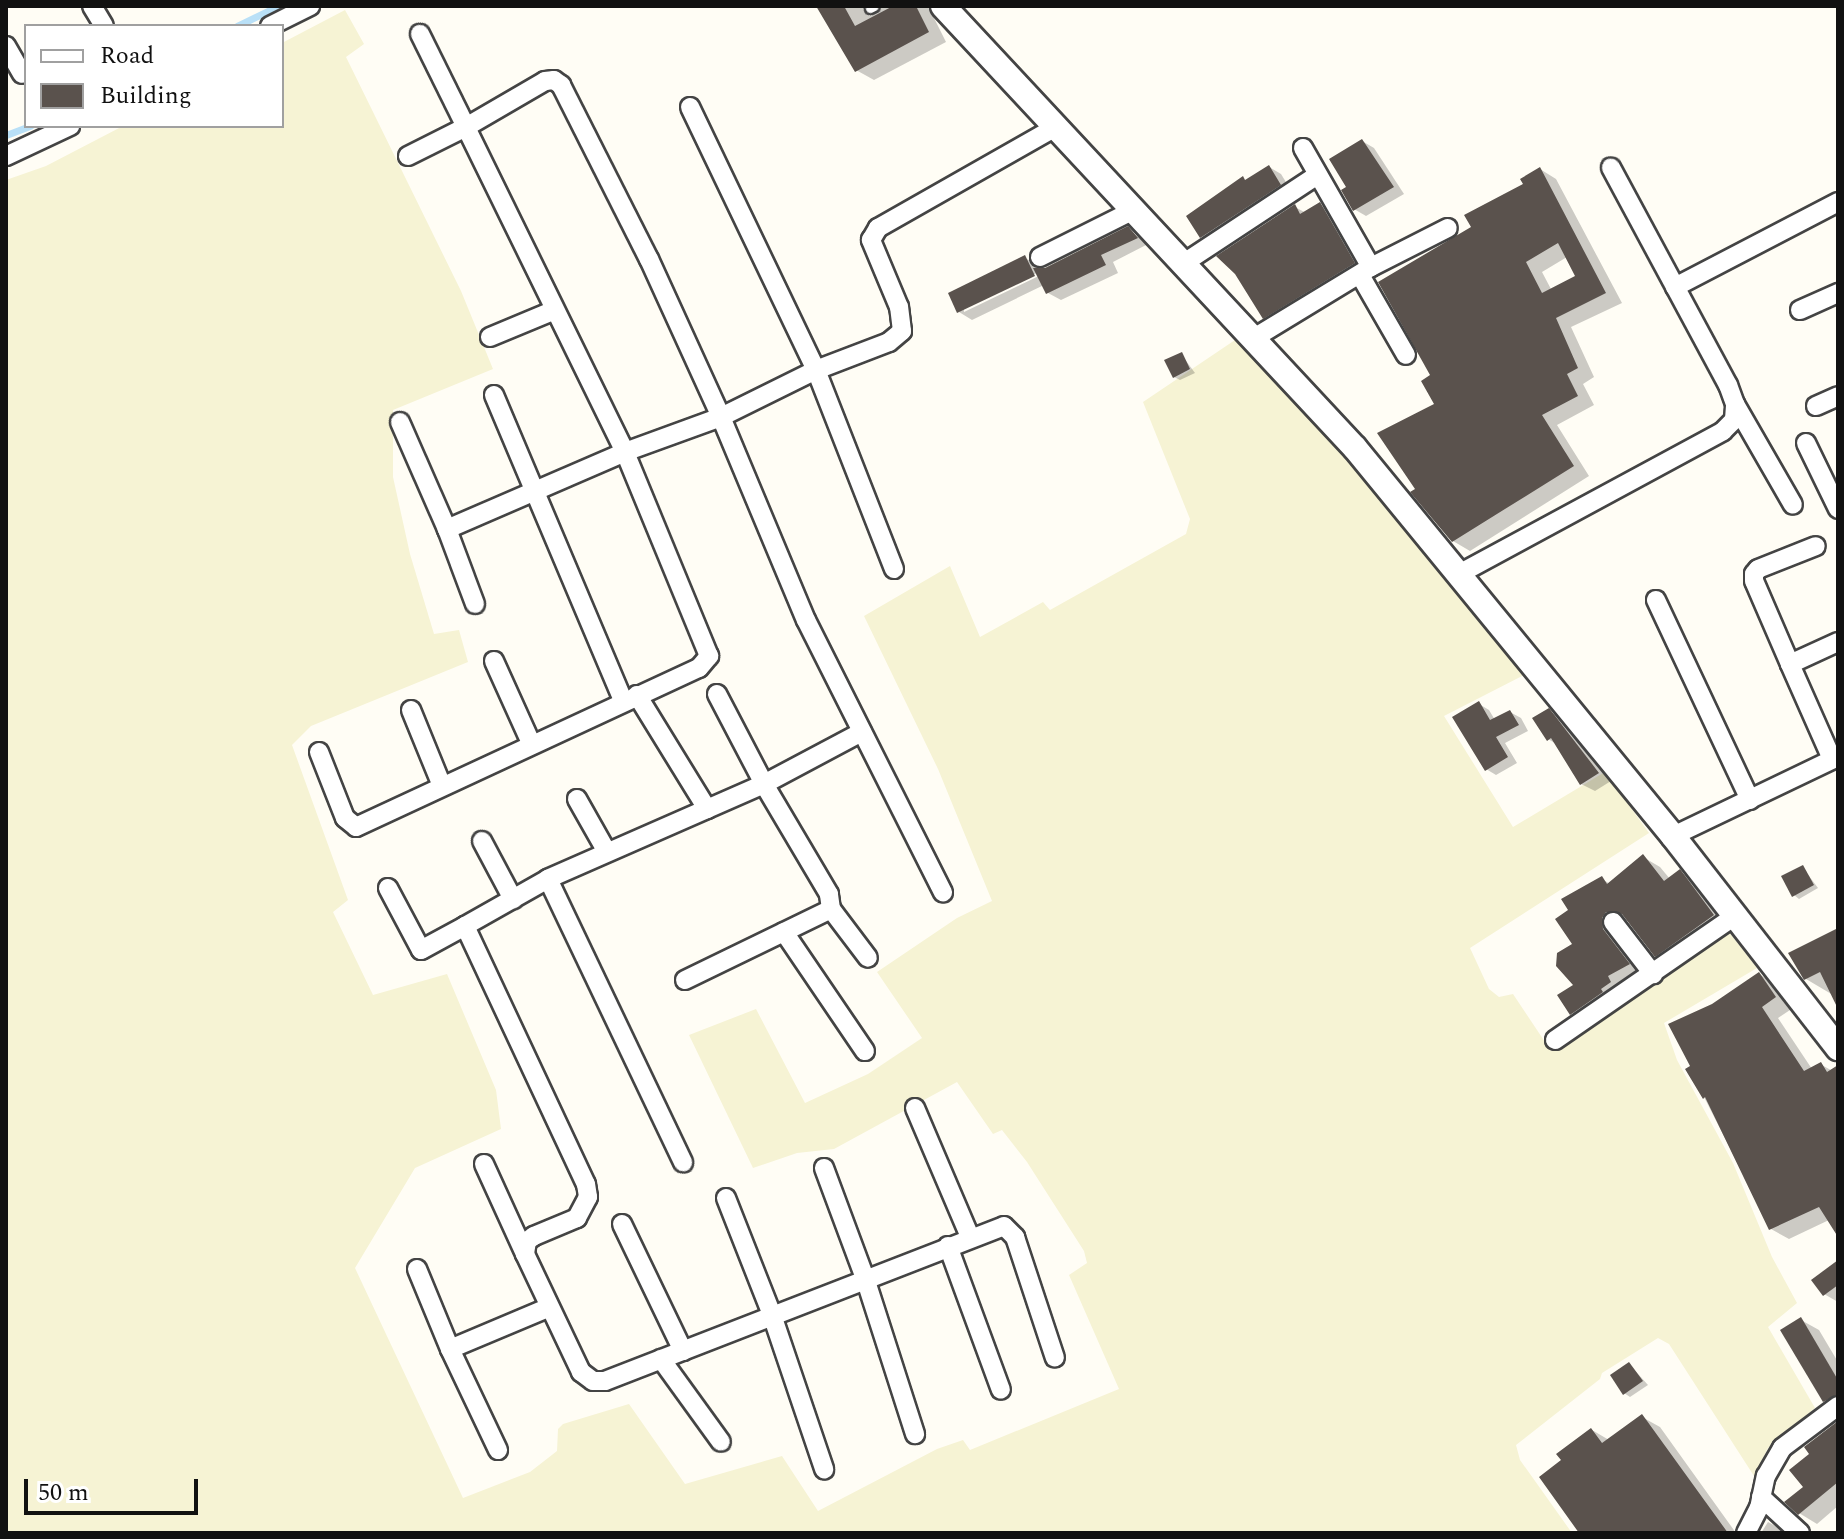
<!DOCTYPE html>
<style>
body{margin:0}
#map{position:relative;width:1844px;height:1539px;overflow:hidden;background:#fffdf5;font-family:Spectral,serif}
div>[style]{position:absolute}
.farmland>*{inset:0;background:#f6f3d4}
.shadow>*{inset:0;background:#0003}
.stream>*{height:7px;margin:-3.5px;padding:0 3.5px;transform-origin:3.5px;border-radius:3.5px;background:#b9e0f7}
.building>*{inset:0;background:#5a524d}
.roads{filter:drop-shadow(2px 0 #444) drop-shadow(-2px 0 #444) drop-shadow(0 2px #444) drop-shadow(0 -2px #444)}
.service>*{height:9px;margin:-4.5px;padding:0 4.5px;transform-origin:4.5px;border-radius:4.5px;background:#fff}
.minor>*{height:18px;margin:-9px;padding:0 9px;transform-origin:9px;border-radius:9px;background:#fff}
.tertiary>*{height:24px;margin:-12px;padding:0 12px;transform-origin:12px;border-radius:12px;background:#fff}
span{translate:-50% -50%;white-space:nowrap;text-align:center;line-height:1.15;-webkit-text-stroke:8px #fff;paint-order:stroke}
.frame{position:absolute;inset:0;border:8px solid #111;pointer-events:none}
.legend{position:absolute;left:24px;top:24px;width:260px;height:104px;box-sizing:border-box;background:#fff;border:2px solid #a0a0a0;margin:0;padding:10px 14px;list-style:none;font-size:24px;color:#111}
.legend li{display:flex;align-items:center;gap:16px;height:40px}
.legend b{width:40px;border:2px solid #a0a0a0}
.scale{position:absolute;left:24px;top:1479px;width:174px;height:36px;box-sizing:border-box;border:4px solid #111;border-top:0;padding-left:10px;font-size:24px;line-height:28px;white-space:nowrap;color:#111;-webkit-text-stroke:6px #fff;paint-order:stroke}
</style>
<div id="map">
<div class="farmland">
<div style="clip-path:polygon(345px 10px,364px 44px,346px 57px,461px 291px,493px 369px,393px 410px,393px 477px,410px 554px,434px 634px,459px 630px,468px 662px,311px 726px,292px 745px,348px 900px,333px 912px,373px 995px,447px 974px,496px 1090px,501px 1129px,415px 1168px,355px 1268px,463px 1498px,530px 1472px,557px 1451px,558px 1429px,563px 1424px,629px 1404px,685px 1484px,782px 1456px,818px 1511px,937px 1449px,963px 1440px,970px 1450px,1119px 1389px,1069px 1275px,1087px 1263px,1084px 1251px,1027px 1162px,1002px 1130px,993px 1134px,957px 1082px,834px 1149px,797px 1153px,753px 1168px,689px 1035px,756px 1009px,805px 1103px,868px 1074px,922px 1038px,877px 972px,957px 918px,992px 901px,938px 769px,864px 616px,950px 566px,980px 637px,1043px 602px,1050px 610px,1186px 534px,1190px 519px,1143px 402px,1238px 338px,1317px 419px,1526px 674px,1444px 716px,1513px 827px,1605px 772px,1649px 833px,1470px 948px,1489px 989px,1499px 997px,1513px 994px,1551px 1051px,1729px 932px,1757px 968px,1664px 1023px,1677px 1060px,1733px 1163px,1772px 1257px,1797px 1303px,1768px 1327px,1815px 1408px,1768px 1448px,1754px 1476px,1669px 1344px,1658px 1338px,1602px 1373px,1600px 1379px,1516px 1445px,1520px 1460px,1572px 1533px,6px 1533px,6px 180px,46px 166px,123px 126px,282px 126px,282px 43px)"></div>
</div>
<div class="shadow">
<div style="clip-path:polygon(819px 6px,928px 6px,946px 42px,874px 80px,856px 70px)"></div>
<div style="clip-path:polygon(1362px 141px,1374px 148px,1404px 194px,1366px 216px,1354px 209px,1349px 188px)"></div>
<div style="clip-path:polygon(1269px 167px,1281px 174px,1292px 192px,1213px 244px,1201px 237px,1246px 181px)"></div>
<div style="clip-path:polygon(evenodd,1540px 169px,1556px 179px,1622px 303px,1571px 327px,1594px 377px,1583px 384px,1594px 405px,1557px 425px,1589px 476px,1470px 551px,1453px 541px,1417px 489px,1437px 405px,1433px 376px,1474px 228px,1540px 169px,1567px 257px,1577px 277px,1552px 291px,1542px 272px,1567px 257px)"></div>
<div style="clip-path:polygon(1320px 205px,1331px 211px,1364px 269px,1275px 323px,1264px 317px,1295px 207px,1306px 213px)"></div>
<div style="clip-path:polygon(evenodd,1128px 229px,1148px 244px,1113px 262px,1118px 273px,1061px 300px,1048px 293px,1044px 285px,972px 320px,959px 312px,1025px 258px,1046px 270px,1128px 229px,1043px 270px,1045px 273px,964px 312px,964px 308px,1043px 270px)"></div>
<div style="clip-path:polygon(1181px 354px,1195px 373px,1180px 380px,1174px 377px)"></div>
<div style="clip-path:polygon(1479px 704px,1489px 710px,1495px 720px,1510px 712px,1521px 718px,1528px 731px,1505px 743px,1517px 763px,1496px 775px,1486px 769px)"></div>
<div style="clip-path:polygon(1549px 711px,1562px 718px,1611px 781px,1595px 791px,1581px 784px,1558px 745px,1548px 739px)"></div>
<div style="clip-path:polygon(1643px 857px,1660px 867px,1670px 879px,1680px 872px,1697px 881px,1729px 925px,1673px 965px,1656px 955px,1630px 921px,1624px 921px,1618px 928px,1645px 974px,1589px 1023px,1572px 1013px,1576px 986px,1575px 945px,1602px 879px,1610px 884px)"></div>
<div style="clip-path:polygon(1803px 868px,1818px 888px,1799px 899px,1794px 895px)"></div>
<div style="clip-path:polygon(1838px 931px,1838px 1004px,1833px 995px,1806px 979px)"></div>
<div style="clip-path:polygon(1759px 974px,1777px 985px,1793px 1008px,1778px 1018px,1812px 1069px,1820px 1064px,1838px 1074px,1838px 1233px,1829px 1220px,1789px 1239px,1771px 1229px,1704px 1097px,1693px 1067px,1713px 1006px)"></div>
<div style="clip-path:polygon(1838px 1263px,1838px 1302px,1824px 1294px)"></div>
<div style="clip-path:polygon(1801px 1320px,1819px 1330px,1838px 1362px,1838px 1392px,1828px 1391px,1838px 1397px,1838px 1409px,1824px 1401px)"></div>
<div style="clip-path:polygon(1629px 1364px,1648px 1385px,1630px 1397px,1624px 1393px)"></div>
<div style="clip-path:polygon(1642px 1417px,1660px 1427px,1736px 1533px,1582px 1533px,1564px 1461px,1592px 1430px,1609px 1440px)"></div>
<div style="clip-path:polygon(1838px 1424px,1838px 1506px,1817px 1524px,1799px 1513px,1812px 1454px)"></div>
<div style="clip-path:polygon(1768px 1522px,1785px 1531px,1786px 1533px,1761px 1533px)"></div>
</div>
<div class="stream">
<div style="left:237px;top:26px;width:46px;rotate:-26deg"></div>
<div style="left:6px;top:135px;width:26px;rotate:-21deg"></div>
</div>
<div class="building">
<div style="clip-path:polygon(816px 6px,844px 6px,855px 26px,893px 6px,916px 6px,929px 32px,855px 72px)"></div>
<div style="clip-path:polygon(1362px 139px,1394px 187px,1353px 211px,1341px 190px,1346px 187px,1329px 159px)"></div>
<div style="clip-path:polygon(1269px 165px,1281px 185px,1200px 238px,1186px 216px,1243px 176px,1245px 180px)"></div>
<div style="clip-path:polygon(evenodd,1540px 167px,1606px 293px,1556px 318px,1578px 368px,1567px 374px,1578px 396px,1542px 415px,1574px 466px,1452px 542px,1410px 492px,1415px 489px,1377px 433px,1434px 404px,1421px 381px,1430px 375px,1378px 282px,1471px 227px,1464px 215px,1523px 184px,1520px 179px,1540px 167px,1558px 243px,1575px 276px,1542px 293px,1526px 262px,1558px 243px)"></div>
<div style="clip-path:polygon(1320px 202px,1355px 263px,1263px 319px,1235px 274px,1216px 256px,1295px 204px,1300px 214px)"></div>
<div style="clip-path:polygon(1128px 226px,1138px 238px,1101px 255px,1106px 265px,1046px 294px,1033px 268px,1045px 268px)"></div>
<div style="clip-path:polygon(1025px 255px,1035px 276px,957px 313px,948px 293px)"></div>
<div style="clip-path:polygon(1182px 352px,1190px 369px,1173px 378px,1164px 360px)"></div>
<div style="clip-path:polygon(1479px 701px,1490px 720px,1510px 710px,1519px 725px,1496px 737px,1508px 757px,1485px 771px,1452px 717px)"></div>
<div style="clip-path:polygon(1549px 708px,1599px 773px,1580px 785px,1551px 738px,1547px 741px,1532px 718px)"></div>
<div style="clip-path:polygon(1643px 854px,1664px 881px,1680px 869px,1714px 915px,1655px 957px,1622px 914px,1606px 912px,1602px 918px,1603px 929px,1630px 964px,1608px 976px,1611px 982px,1601px 989px,1603px 992px,1570px 1015px,1557px 995px,1573px 985px,1556px 966px,1557px 953px,1572px 944px,1555px 919px,1568px 910px,1561px 899px,1602px 876px,1607px 884px)"></div>
<div style="clip-path:polygon(1803px 865px,1814px 885px,1792px 897px,1781px 876px)"></div>
<div style="clip-path:polygon(1838px 928px,1838px 1009px,1820px 972px,1804px 980px,1788px 953px)"></div>
<div style="clip-path:polygon(1759px 972px,1776px 997px,1762px 1007px,1804px 1071px,1821px 1062px,1827px 1072px,1838px 1065px,1838px 1237px,1819px 1207px,1769px 1230px,1705px 1097px,1703px 1099px,1685px 1069px,1690px 1066px,1668px 1024px,1712px 1004px)"></div>
<div style="clip-path:polygon(1838px 1260px,1838px 1285px,1823px 1296px,1811px 1280px)"></div>
<div style="clip-path:polygon(1801px 1317px,1838px 1380px,1838px 1394px,1823px 1402px,1780px 1330px)"></div>
<div style="clip-path:polygon(1629px 1362px,1643px 1381px,1623px 1395px,1610px 1375px)"></div>
<div style="clip-path:polygon(1642px 1414px,1728px 1533px,1579px 1533px,1539px 1477px,1561px 1460px,1556px 1454px,1591px 1428px,1602px 1443px)"></div>
<div style="clip-path:polygon(1838px 1421px,1838px 1482px,1798px 1515px,1784px 1502px,1803px 1487px,1789px 1470px,1809px 1454px,1804px 1447px)"></div>
</div>
<div class="roads">
<div class="service">
<div style="left:870px;top:8px;width:4px;rotate:-27deg"></div>
</div>
<div class="minor">
<div style="left:92px;top:6px;width:23px;rotate:59deg"></div>
<div style="left:270px;top:26px;width:45px;rotate:-26.6deg"></div>
<div style="left:6px;top:46px;width:32px;rotate:60deg"></div>
<div style="left:690px;top:107px;width:292px;rotate:64.4deg"></div>
<div style="left:816px;top:370px;width:106px;rotate:153.7deg"></div>
<div style="left:721px;top:417px;width:220px;rotate:67.3deg"></div>
<div style="left:806px;top:620px;width:305px;rotate:63.3deg"></div>
<div style="left:1303px;top:148px;width:137px;rotate:60.3deg"></div>
<div style="left:6px;top:156px;width:71px;rotate:-25.1deg"></div>
<div style="left:408px;top:156px;width:65px;rotate:-26.6deg"></div>
<div style="left:466px;top:127px;width:91px;rotate:-30.2deg"></div>
<div style="left:545px;top:81px;width:9px;rotate:-6deg"></div>
<div style="left:554px;top:80px;width:9px;rotate:36deg"></div>
<div style="left:561px;top:85px;width:195px;rotate:63.2deg"></div>
<div style="left:649px;top:259px;width:174px;rotate:65.5deg"></div>
<div style="left:721px;top:417px;width:102px;rotate:160deg"></div>
<div style="left:625px;top:452px;width:362px;rotate:-116.1deg"></div>
<div style="left:466px;top:127px;width:104px;rotate:-116.3deg"></div>
<div style="left:1040px;top:257px;width:105px;rotate:-26.6deg"></div>
<div style="left:1184px;top:263px;width:158px;rotate:-33.4deg"></div>
<div style="left:1360px;top:275px;width:92px;rotate:60.1deg"></div>
<div style="left:1675px;top:287px;width:184px;rotate:-27.5deg"></div>
<div style="left:1800px;top:310px;width:42px;rotate:-24.1deg"></div>
<div style="left:490px;top:337px;width:70px;rotate:-22.6deg"></div>
<div style="left:1254px;top:338px;width:137px;rotate:-31.3deg"></div>
<div style="left:1371px;top:267px;width:86px;rotate:-26.9deg"></div>
<div style="left:494px;top:395px;width:332px;rotate:67.1deg"></div>
<div style="left:1735px;top:404px;width:116px;rotate:60.1deg"></div>
<div style="left:1816px;top:406px;width:24px;rotate:-24deg"></div>
<div style="left:400px;top:422px;width:117px;rotate:66.3deg"></div>
<div style="left:1806px;top:443px;width:73px;rotate:64.1deg"></div>
<div style="left:894px;top:569px;width:214px;rotate:-111.4deg"></div>
<div style="left:816px;top:370px;width:78px;rotate:-21deg"></div>
<div style="left:889px;top:342px;width:17px;rotate:-40deg"></div>
<div style="left:902px;top:331px;width:24px;rotate:-97deg"></div>
<div style="left:899px;top:307px;width:73px;rotate:-112.7deg"></div>
<div style="left:871px;top:240px;width:14px;rotate:-60deg"></div>
<div style="left:878px;top:228px;width:205px;rotate:-29.6deg"></div>
<div style="left:1459px;top:574px;width:300px;rotate:-28.4deg"></div>
<div style="left:1723px;top:431px;width:16px;rotate:-45deg"></div>
<div style="left:1734px;top:420px;width:16px;rotate:-86deg"></div>
<div style="left:1735px;top:404px;width:20px;rotate:-110deg"></div>
<div style="left:1728px;top:385px;width:247px;rotate:-118.3deg"></div>
<div style="left:1656px;top:600px;width:221px;rotate:64.8deg"></div>
<div style="left:494px;top:661px;width:90px;rotate:65.7deg"></div>
<div style="left:1790px;top:664px;width:90px;rotate:-113.4deg"></div>
<div style="left:1754px;top:581px;width:7px;rotate:-90deg"></div>
<div style="left:1754px;top:574px;width:6px;rotate:-51deg"></div>
<div style="left:1758px;top:569px;width:62px;rotate:-21.6deg"></div>
<div style="left:717px;top:694px;width:102px;rotate:62.4deg"></div>
<div style="left:764px;top:784px;width:111px;rotate:-28deg"></div>
<div style="left:637px;top:695px;width:134px;rotate:58.4deg"></div>
<div style="left:411px;top:710px;width:82px;rotate:67.8deg"></div>
<div style="left:319px;top:752px;width:71px;rotate:68.5deg"></div>
<div style="left:345px;top:818px;width:14px;rotate:39deg"></div>
<div style="left:356px;top:827px;width:378px;rotate:-24.9deg"></div>
<div style="left:699px;top:668px;width:16px;rotate:-50deg"></div>
<div style="left:709px;top:656px;width:221px;rotate:-112.4deg"></div>
<div style="left:625px;top:452px;width:194px;rotate:156.6deg"></div>
<div style="left:447px;top:529px;width:80px;rotate:69.5deg"></div>
<div style="left:1832px;top:759px;width:104px;rotate:-113.9deg"></div>
<div style="left:1790px;top:664px;width:53px;rotate:-24.6deg"></div>
<div style="left:577px;top:799px;width:61px;rotate:60.5deg"></div>
<div style="left:1673px;top:836px;width:183px;rotate:-25.6deg"></div>
<div style="left:482px;top:841px;width:66px;rotate:61.9deg"></div>
<div style="left:548px;top:879px;width:314px;rotate:64.5deg"></div>
<div style="left:388px;top:888px;width:70px;rotate:62deg"></div>
<div style="left:421px;top:950px;width:50px;rotate:-28.6deg"></div>
<div style="left:831px;top:909px;width:61px;rotate:52.9deg"></div>
<div style="left:1613px;top:922px;width:66px;rotate:52.4deg"></div>
<div style="left:784px;top:932px;width:144px;rotate:55.8deg"></div>
<div style="left:685px;top:980px;width:162px;rotate:-25.9deg"></div>
<div style="left:831px;top:909px;width:15px;rotate:-98deg"></div>
<div style="left:829px;top:894px;width:128px;rotate:-120.6deg"></div>
<div style="left:764px;top:784px;width:236px;rotate:156.3deg"></div>
<div style="left:548px;top:879px;width:95px;rotate:150.5deg"></div>
<div style="left:465px;top:926px;width:285px;rotate:64.9deg"></div>
<div style="left:586px;top:1184px;width:13px;rotate:81deg"></div>
<div style="left:588px;top:1197px;width:24px;rotate:118deg"></div>
<div style="left:577px;top:1218px;width:47px;rotate:157.3deg"></div>
<div style="left:534px;top:1236px;width:9px;rotate:144deg"></div>
<div style="left:527px;top:1241px;width:13px;rotate:99deg"></div>
<div style="left:525px;top:1254px;width:131px;rotate:64.6deg"></div>
<div style="left:581px;top:1372px;width:15px;rotate:37deg"></div>
<div style="left:593px;top:1381px;width:12px"></div>
<div style="left:605px;top:1381px;width:428px;rotate:-21.2deg"></div>
<div style="left:1004px;top:1226px;width:16px;rotate:45deg"></div>
<div style="left:1015px;top:1237px;width:127px;rotate:71.7deg"></div>
<div style="left:1555px;top:1040px;width:216px;rotate:-34.6deg"></div>
<div style="left:915px;top:1108px;width:140px;rotate:66.9deg"></div>
<div style="left:484px;top:1164px;width:99px;rotate:65.5deg"></div>
<div style="left:824px;top:1168px;width:117px;rotate:69.6deg"></div>
<div style="left:865px;top:1278px;width:164px;rotate:72.2deg"></div>
<div style="left:726px;top:1198px;width:126px;rotate:68.5deg"></div>
<div style="left:772px;top:1315px;width:163px;rotate:71.3deg"></div>
<div style="left:622px;top:1224px;width:141px;rotate:64.3deg"></div>
<div style="left:948px;top:1246px;width:153px;rotate:69.8deg"></div>
<div style="left:417px;top:1269px;width:87px;rotate:67.6deg"></div>
<div style="left:661px;top:1359px;width:102px;rotate:54.1deg"></div>
<div style="left:498px;top:1450px;width:112px;rotate:-115.4deg"></div>
<div style="left:450px;top:1349px;width:108px;rotate:-22.8deg"></div>
<div style="left:1761px;top:1497px;width:53px;rotate:42.7deg"></div>
<div style="left:1746px;top:1533px;width:28px;rotate:-63deg"></div>
<div style="left:1759px;top:1508px;width:33px;rotate:-78deg"></div>
<div style="left:1766px;top:1476px;width:32px;rotate:-60deg"></div>
<div style="left:1782px;top:1448px;width:70px;rotate:-36.9deg"></div>
</div>
<div class="tertiary">
<div style="left:943px;top:6px;width:604px;rotate:47.01deg"></div>
<div style="left:1355px;top:448px;width:502px;rotate:50.66deg"></div>
<div style="left:1673px;top:836px;width:269px;rotate:52.1deg"></div>
</div>
</div>
<div class="frame"></div>
<ul class="legend">
<li><b style="height:10px;background:#fff"></b>Road</li>
<li><b style="height:22px;background:#5a524d"></b>Building</li>
</ul>
<div class="scale">50 m</div>
</div>
